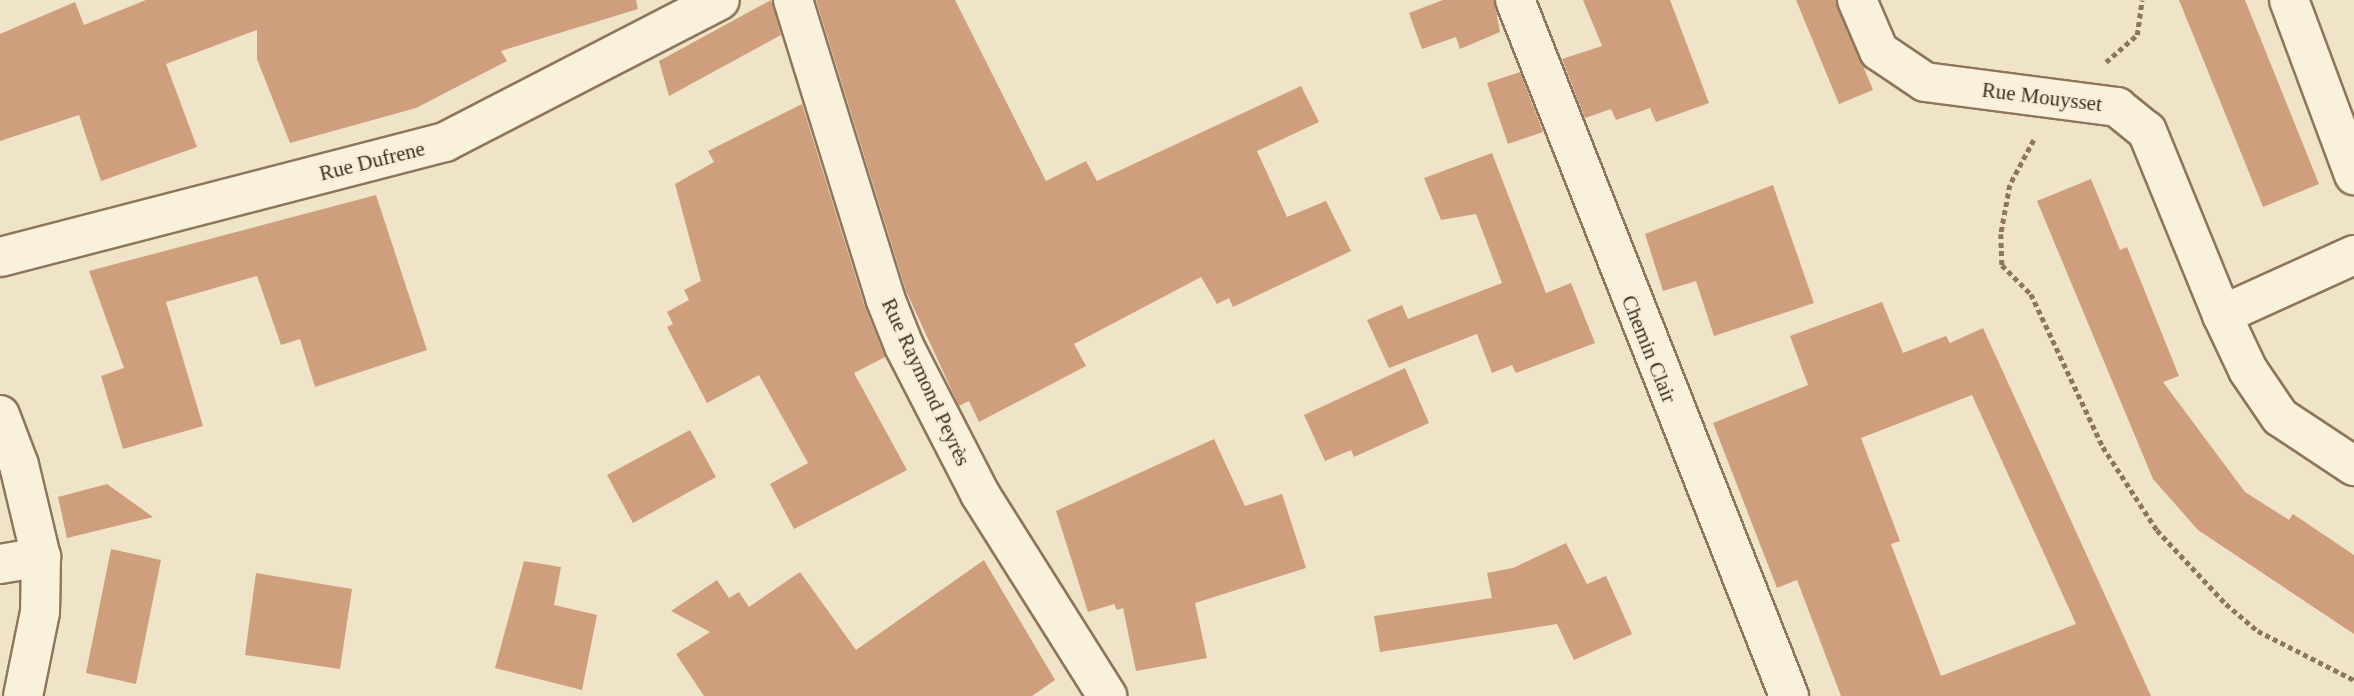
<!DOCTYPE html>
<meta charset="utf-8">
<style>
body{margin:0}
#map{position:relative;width:2354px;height:696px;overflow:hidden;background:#f0e4c8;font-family:"Times New Roman",serif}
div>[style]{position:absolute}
.building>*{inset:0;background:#cf9f7d}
.path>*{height:4.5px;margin-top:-2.25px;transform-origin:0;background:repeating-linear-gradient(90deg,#8d765c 0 5px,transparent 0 8.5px)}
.roads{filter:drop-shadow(2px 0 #8d765c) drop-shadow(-2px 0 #8d765c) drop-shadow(0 2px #8d765c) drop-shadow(0 -2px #8d765c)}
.street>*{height:38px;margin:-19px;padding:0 19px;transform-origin:19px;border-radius:19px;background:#faf1dc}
span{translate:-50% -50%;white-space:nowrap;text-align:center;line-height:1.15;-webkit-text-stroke:5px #f7eed8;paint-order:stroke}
.street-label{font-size:21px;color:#3d2e20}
</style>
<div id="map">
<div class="building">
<div style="clip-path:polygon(146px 0,636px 0,638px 9px,501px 51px,507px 61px,416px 108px,290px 143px,257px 59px,257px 30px,166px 64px,197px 147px,101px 181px,79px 115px,0 141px,0 34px,75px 2px,84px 25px)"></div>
<div style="clip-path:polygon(771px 0,781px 35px,669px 96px,659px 61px)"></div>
<div style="clip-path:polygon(816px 0,955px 0,1046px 181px,1086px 161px,1097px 181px,1301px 86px,1319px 122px,1257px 151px,1287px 217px,1326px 201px,1351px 251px,1233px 307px,1229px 298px,1217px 304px,1201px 277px,1074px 344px,1086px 366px,979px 422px,969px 401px,959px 406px,906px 291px)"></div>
<div style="clip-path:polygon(1443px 0,1494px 0,1500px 32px,1460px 49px,1456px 37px,1422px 49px,1409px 13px)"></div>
<div style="clip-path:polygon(1583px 0,1670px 0,1709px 103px,1656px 122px,1650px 108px,1616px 120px,1611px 109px,1585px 118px,1562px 59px,1602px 46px)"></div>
<div style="clip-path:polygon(1796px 0,1836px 0,1873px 90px,1839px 104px)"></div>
<div style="clip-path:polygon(2179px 0,2245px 0,2319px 184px,2263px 207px)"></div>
<div style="clip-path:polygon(1520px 72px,1543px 132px,1508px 144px,1487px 83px)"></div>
<div style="clip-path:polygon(802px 104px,864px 304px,885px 357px,854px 373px,907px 470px,794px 529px,770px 484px,808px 463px,759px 375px,707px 403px,667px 327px,673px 324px,667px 312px,689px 300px,684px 290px,701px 281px,675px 184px,714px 162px,708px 151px)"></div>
<div style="clip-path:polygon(1492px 153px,1546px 293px,1571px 283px,1595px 343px,1516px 373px,1512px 365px,1492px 373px,1477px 334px,1389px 368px,1367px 320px,1402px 305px,1408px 319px,1502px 283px,1476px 214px,1441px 220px,1424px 178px)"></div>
<div style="clip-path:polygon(2091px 179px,2120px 250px,2127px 247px,2179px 376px,2163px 382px,2245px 492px,2289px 520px,2293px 514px,2354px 555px,2354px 634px,2198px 530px,2153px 479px,2037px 201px)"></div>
<div style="clip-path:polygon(1773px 185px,1814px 303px,1714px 336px,1696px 281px,1663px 291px,1645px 234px)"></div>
<div style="clip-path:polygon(376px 195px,427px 350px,315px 387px,300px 339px,281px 345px,257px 276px,166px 302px,203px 426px,123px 449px,101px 376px,124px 368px,89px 271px)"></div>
<div style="clip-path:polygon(evenodd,1882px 302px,1903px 353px,1946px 336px,1950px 343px,1983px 328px,2151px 696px,1841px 696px,1797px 580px,1777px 588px,1713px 423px,1808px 385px,1790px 336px,1882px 302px,1972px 395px,2076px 624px,1941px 676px,1891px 544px,1900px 541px,1861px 438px,1972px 395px)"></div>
<div style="clip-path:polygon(1405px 368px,1429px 423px,1354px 457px,1351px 450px,1325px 461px,1304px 415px)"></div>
<div style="clip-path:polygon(690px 430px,716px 477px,633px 523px,607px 475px)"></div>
<div style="clip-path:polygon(1214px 439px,1245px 506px,1282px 494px,1306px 568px,1195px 603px,1207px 658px,1136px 671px,1123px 608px,1117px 610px,1114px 604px,1088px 612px,1056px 511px)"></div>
<div style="clip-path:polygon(107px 484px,153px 517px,67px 538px,58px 497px)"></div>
<div style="clip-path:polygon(1566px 543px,1587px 584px,1606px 576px,1632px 634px,1574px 660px,1557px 624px,1380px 652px,1374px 616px,1492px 598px,1487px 573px,1513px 568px)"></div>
<div style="clip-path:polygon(111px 549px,161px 560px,136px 684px,86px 673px)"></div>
<div style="clip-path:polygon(984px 560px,1055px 680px,1032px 696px,704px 696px,676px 654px,710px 632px,671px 611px,717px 580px,729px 598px,739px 592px,749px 607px,800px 572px,856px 650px)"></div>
<div style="clip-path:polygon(524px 561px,561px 567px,554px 605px,597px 615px,582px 690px,495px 668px)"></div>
<div style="clip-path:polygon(256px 573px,352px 589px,340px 669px,245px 655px)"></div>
</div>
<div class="path">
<div style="left:2106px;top:62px;width:41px;rotate:-41.1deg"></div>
<div style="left:2137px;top:35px;width:35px;rotate:-82deg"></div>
<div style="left:2034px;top:140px;width:51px;rotate:118.1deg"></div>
<div style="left:2010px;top:185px;width:50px;rotate:100.4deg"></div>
<div style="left:2001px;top:234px;width:31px;rotate:88deg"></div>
<div style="left:2002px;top:265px;width:41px;rotate:45deg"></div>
<div style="left:2031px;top:294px;width:169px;rotate:64.8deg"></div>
<div style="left:2103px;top:447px;width:99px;rotate:57deg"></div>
<div style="left:2157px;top:530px;width:101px;rotate:47deg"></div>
<div style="left:2226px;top:604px;width:42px;rotate:40.2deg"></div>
<div style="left:2258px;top:631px;width:108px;rotate:27deg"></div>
</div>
<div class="roads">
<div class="street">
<div style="left:793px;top:0;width:312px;rotate:72.8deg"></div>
<div style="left:885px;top:298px;width:52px;rotate:68.4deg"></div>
<div style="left:904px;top:346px;width:166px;rotate:62.8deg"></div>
<div style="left:980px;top:494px;width:239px;rotate:57.8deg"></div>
<div style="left:1515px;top:0;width:748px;rotate:68.51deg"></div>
<div style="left:1857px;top:0;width:56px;rotate:66.7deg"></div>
<div style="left:1879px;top:51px;width:55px;rotate:34deg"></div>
<div style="left:1925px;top:82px;width:194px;rotate:7.4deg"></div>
<div style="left:2117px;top:107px;width:38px;rotate:39deg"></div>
<div style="left:2147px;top:131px;width:199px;rotate:67.8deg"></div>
<div style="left:2289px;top:0;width:187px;rotate:69.6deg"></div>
<div style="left:2354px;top:255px;width:145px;rotate:155.6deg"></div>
<div style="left:2222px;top:315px;width:61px;rotate:64.7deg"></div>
<div style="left:2248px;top:370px;width:57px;rotate:55.8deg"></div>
<div style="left:2280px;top:417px;width:89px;rotate:33.5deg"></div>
<div style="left:0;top:257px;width:460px;rotate:-14.5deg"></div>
<div style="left:445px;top:142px;width:309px;rotate:-27.3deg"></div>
<div style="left:0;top:415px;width:53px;rotate:69.2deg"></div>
<div style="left:19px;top:465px;width:95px;rotate:76.6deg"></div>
<div style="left:41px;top:557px;width:55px;rotate:91deg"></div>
<div style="left:40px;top:612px;width:86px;rotate:101.4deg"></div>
<div style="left:0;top:564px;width:42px;rotate:-9.7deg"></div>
</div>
</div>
<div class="street-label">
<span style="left:2042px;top:97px;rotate:7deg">Rue Mouysset</span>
<span style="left:372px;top:161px;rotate:-14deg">Rue Dufrene</span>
<span style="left:1649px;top:349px;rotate:68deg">Chemin Clair</span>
<span style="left:926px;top:382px;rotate:65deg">Rue Raymond Peyrès</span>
</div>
</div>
